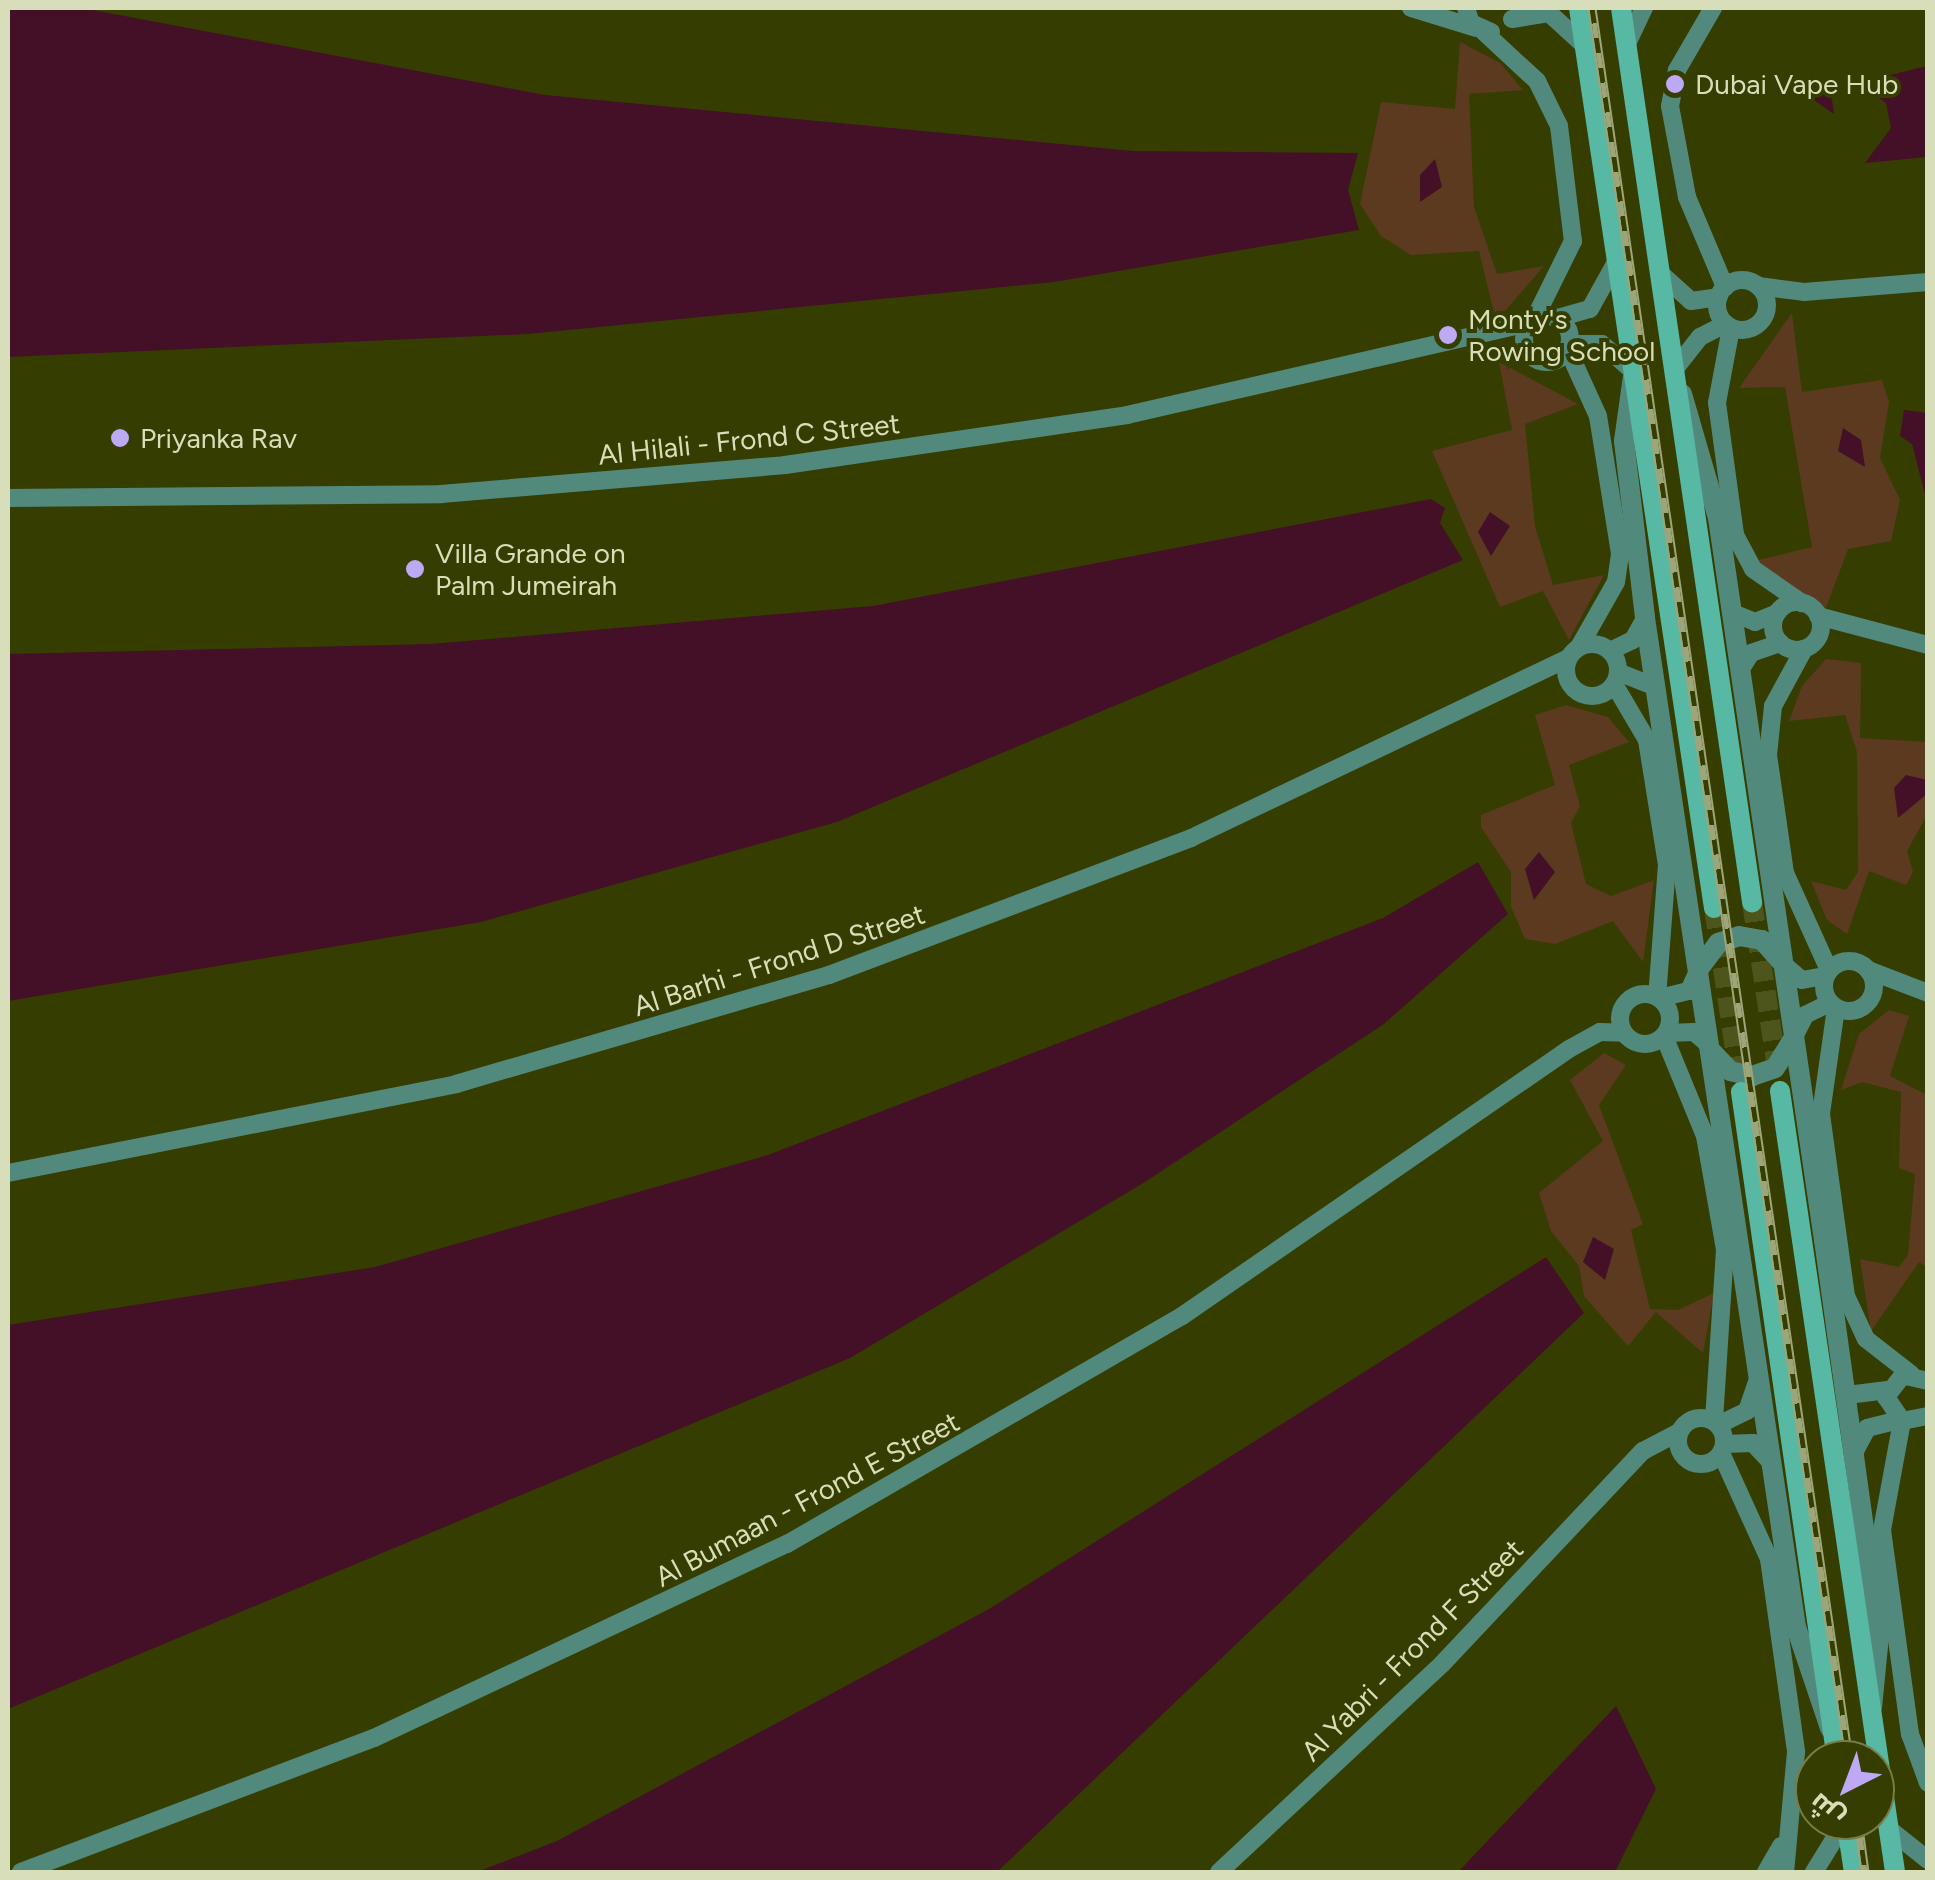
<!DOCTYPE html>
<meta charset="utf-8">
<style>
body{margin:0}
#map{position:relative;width:1935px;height:1880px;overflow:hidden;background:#363d00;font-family:Figtree,Cairo,sans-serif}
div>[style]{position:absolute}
.green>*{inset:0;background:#5c3a20}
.water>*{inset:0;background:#431027}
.secondary-tunnel>*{height:20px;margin-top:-10px;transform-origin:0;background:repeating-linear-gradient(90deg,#4e551c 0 20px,transparent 0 30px)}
.minor>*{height:18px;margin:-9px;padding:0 9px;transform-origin:9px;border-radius:9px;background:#518a7d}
.minor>.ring{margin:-9px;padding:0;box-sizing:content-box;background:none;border:18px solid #518a7d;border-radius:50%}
.tertiary>*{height:20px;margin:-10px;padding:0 10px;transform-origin:10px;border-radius:10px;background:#518a7d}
.secondary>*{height:20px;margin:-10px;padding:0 10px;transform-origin:10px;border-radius:10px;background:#57b8a3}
.rail>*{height:9px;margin-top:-4.5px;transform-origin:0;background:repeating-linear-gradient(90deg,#363d00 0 15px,#9ea578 0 30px);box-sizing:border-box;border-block:2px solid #9ea578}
.dots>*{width:28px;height:28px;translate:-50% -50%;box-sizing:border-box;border:5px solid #363d00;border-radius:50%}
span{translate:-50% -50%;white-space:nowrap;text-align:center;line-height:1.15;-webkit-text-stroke:8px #363d00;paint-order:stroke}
.poi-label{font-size:28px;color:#d7deb9}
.left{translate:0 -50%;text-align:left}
.street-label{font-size:28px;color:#d7deb9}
.frame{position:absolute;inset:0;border:10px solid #d7deb9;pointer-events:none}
.north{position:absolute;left:1795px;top:1740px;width:100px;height:100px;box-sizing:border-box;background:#363d00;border:2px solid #767d4a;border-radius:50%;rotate:222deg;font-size:28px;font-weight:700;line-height:40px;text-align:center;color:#d7deb9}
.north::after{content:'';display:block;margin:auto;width:35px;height:45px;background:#bea9f4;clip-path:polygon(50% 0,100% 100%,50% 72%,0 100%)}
</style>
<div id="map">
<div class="green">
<div style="clip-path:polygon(1460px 42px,1500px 63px,1523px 90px,1469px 94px,1474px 207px,1497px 274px,1544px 266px,1496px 321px,1479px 251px,1411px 255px,1381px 236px,1360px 204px,1381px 102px,1455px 109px)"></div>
<div style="clip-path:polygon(1792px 313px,1802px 392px,1882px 380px,1889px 402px,1880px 458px,1900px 500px,1891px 541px,1848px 549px,1826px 608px,1754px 561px,1812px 547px,1785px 387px,1739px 388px)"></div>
<div style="clip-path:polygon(1499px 362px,1578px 404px,1525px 424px,1535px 526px,1553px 585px,1604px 575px,1569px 640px,1543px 591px,1500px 607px,1432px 451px,1512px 430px)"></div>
<div style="clip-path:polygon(1826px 659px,1861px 663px,1860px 738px,1927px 742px,1927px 815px,1907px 851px,1913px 872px,1906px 885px,1869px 871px,1847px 934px,1827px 920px,1811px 881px,1846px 890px,1858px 872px,1857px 752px,1845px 715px,1789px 721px,1802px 686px)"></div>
<div style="clip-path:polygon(1566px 705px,1608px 717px,1629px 742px,1569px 765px,1580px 806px,1571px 823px,1586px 884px,1611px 896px,1654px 880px,1643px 962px,1613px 921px,1555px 944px,1525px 939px,1511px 907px,1511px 872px,1481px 827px,1481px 815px,1555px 785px,1535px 715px)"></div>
<div style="clip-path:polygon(1889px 1010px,1909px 1016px,1890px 1076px,1927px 1095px,1927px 1267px,1919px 1262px,1871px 1331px,1860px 1259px,1899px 1267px,1908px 1255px,1915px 1174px,1899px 1168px,1901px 1092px,1862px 1082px,1841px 1090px,1859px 1034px)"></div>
<div style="clip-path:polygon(1604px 1053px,1626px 1065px,1599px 1105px,1643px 1224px,1631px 1230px,1650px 1309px,1678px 1310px,1714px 1293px,1703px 1353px,1656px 1312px,1628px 1346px,1584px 1296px,1579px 1266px,1551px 1231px,1539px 1193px,1603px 1141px,1570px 1080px)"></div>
</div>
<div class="water">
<div style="clip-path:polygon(8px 8px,82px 8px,545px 95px,1133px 151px,1358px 153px,1348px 190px,1359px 230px,1054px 282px,528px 334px,8px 357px)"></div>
<div style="clip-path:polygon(1927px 66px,1927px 157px,1865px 163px,1891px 128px,1886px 103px,1858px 83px)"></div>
<div style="clip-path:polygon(1812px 75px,1830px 86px,1834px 114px,1805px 94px)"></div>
<div style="clip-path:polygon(1435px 159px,1442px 187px,1420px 202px,1420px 175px)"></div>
<div style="clip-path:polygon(1904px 410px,1927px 413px,1927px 502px,1912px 444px,1900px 436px)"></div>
<div style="clip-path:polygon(1843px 428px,1861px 440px,1865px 467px,1838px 451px)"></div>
<div style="clip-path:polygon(1431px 499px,1445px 508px,1440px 523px,1463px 560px,837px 822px,481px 922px,8px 1001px,8px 654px,431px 644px,873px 606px)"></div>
<div style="clip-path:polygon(1490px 512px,1510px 526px,1491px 556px,1478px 532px)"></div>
<div style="clip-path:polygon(1906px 775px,1927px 780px,1927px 794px,1898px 818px,1894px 788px)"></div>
<div style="clip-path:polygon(1539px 852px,1555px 872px,1534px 900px,1525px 869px)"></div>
<div style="clip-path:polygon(1478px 862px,1508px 914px,1384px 1024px,1145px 1182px,850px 1358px,8px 1709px,8px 1325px,375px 1267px,768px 1155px,1383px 918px)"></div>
<div style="clip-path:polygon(1593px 1237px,1614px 1249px,1605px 1280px,1583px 1262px)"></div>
<div style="clip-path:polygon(1546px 1257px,1584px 1313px,997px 1872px,477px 1872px,557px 1841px,989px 1609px)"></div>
<div style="clip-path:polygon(1616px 1706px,1656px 1789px,1615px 1872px,1458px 1872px)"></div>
</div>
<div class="secondary-tunnel">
<div style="left:1752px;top:902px;width:174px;rotate:81.4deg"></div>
<div style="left:1714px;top:908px;width:183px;rotate:81.5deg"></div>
</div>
<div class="minor">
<div style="left:1411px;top:8px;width:68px;rotate:17.1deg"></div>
<div style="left:1466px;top:8px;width:16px;rotate:72deg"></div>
<div style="left:1471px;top:23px;width:22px;rotate:24deg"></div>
<div style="left:1713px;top:8px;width:72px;rotate:120.1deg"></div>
<div style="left:1677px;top:70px;width:37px;rotate:101deg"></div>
<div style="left:1670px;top:106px;width:93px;rotate:79.4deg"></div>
<div style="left:1687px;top:197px;width:98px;rotate:67.1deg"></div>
<div style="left:1512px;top:19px;width:37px;rotate:-9deg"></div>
<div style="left:1549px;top:13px;width:49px;rotate:42.5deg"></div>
<div style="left:1484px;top:32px;width:72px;rotate:42.8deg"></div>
<div style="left:1537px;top:81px;width:50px;rotate:63.9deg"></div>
<div style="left:1559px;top:126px;width:116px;rotate:83.1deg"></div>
<div style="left:1573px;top:241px;width:88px;rotate:116.3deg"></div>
<div style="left:1626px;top:46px;width:42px;rotate:-64.7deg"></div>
<div style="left:1661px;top:274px;width:40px;rotate:42deg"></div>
<div style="left:1691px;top:301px;width:28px;rotate:-8deg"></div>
<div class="ring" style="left:1717px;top:280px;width:32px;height:32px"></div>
<div style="left:1758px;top:286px;width:46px;rotate:7.4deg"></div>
<div style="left:1804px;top:292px;width:124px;rotate:-4.6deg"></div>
<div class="ring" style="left:1524px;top:316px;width:28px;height:28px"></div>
<div style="left:1558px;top:318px;width:33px;rotate:-16deg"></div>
<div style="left:1590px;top:309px;width:54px;rotate:-61deg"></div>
<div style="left:1731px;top:328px;width:76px;rotate:100.6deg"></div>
<div style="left:1717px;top:403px;width:133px;rotate:82.2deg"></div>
<div style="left:1735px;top:535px;width:38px;rotate:62deg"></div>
<div style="left:1753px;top:569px;width:60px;rotate:34.8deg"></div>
<div style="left:1570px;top:344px;width:32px"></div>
<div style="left:1602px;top:344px;width:41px;rotate:41.1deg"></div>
<div style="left:1568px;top:350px;width:72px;rotate:65.6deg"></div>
<div style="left:1598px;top:416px;width:140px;rotate:80.9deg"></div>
<div style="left:1620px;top:554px;width:28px;rotate:98deg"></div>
<div style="left:1616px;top:582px;width:75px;rotate:119.6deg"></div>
<div style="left:1674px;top:370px;width:42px;rotate:-51.8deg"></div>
<div style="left:1700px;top:337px;width:29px;rotate:-27deg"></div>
<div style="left:8px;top:498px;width:433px;rotate:-0.5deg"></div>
<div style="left:441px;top:494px;width:345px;rotate:-4.8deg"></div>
<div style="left:785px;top:465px;width:346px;rotate:-8.3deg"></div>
<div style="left:1127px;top:415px;width:413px;rotate:-12.9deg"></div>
<div class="ring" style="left:1773px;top:602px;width:30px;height:30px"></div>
<div style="left:1733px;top:613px;width:24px;rotate:22deg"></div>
<div style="left:1755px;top:622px;width:24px;rotate:-22deg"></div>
<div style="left:1818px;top:616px;width:114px;rotate:14.8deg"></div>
<div class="ring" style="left:1566px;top:644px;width:34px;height:34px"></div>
<div style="left:1804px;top:649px;width:65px;rotate:118.5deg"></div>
<div style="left:1773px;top:706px;width:49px;rotate:95.8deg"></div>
<div style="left:1768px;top:755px;width:119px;rotate:81.8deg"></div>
<div style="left:1785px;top:873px;width:107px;rotate:65.6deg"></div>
<div style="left:1610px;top:651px;width:25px;rotate:-26deg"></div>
<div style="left:1633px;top:640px;width:25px;rotate:-61deg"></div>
<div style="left:1740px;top:670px;width:20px;rotate:-57deg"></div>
<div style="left:1751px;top:653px;width:31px;rotate:-19deg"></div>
<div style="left:1618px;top:672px;width:41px;rotate:21.5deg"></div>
<div style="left:1614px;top:684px;width:65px;rotate:59.5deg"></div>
<div style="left:1647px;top:740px;width:127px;rotate:80.9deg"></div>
<div style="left:1667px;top:865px;width:132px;rotate:94.3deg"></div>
<div class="ring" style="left:1824px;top:961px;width:32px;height:32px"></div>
<div style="left:1784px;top:965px;width:23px;rotate:40deg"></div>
<div style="left:1802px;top:980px;width:23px;rotate:-10deg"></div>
<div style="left:1868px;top:970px;width:64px;rotate:21deg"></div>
<div class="ring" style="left:1620px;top:994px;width:32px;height:32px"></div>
<div style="left:1660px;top:998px;width:30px;rotate:-14deg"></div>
<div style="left:1689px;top:991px;width:22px;rotate:-66deg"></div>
<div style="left:1836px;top:1008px;width:107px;rotate:98.1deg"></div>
<div style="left:1821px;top:1114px;width:184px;rotate:82.2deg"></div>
<div style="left:1846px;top:1296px;width:47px;rotate:65.1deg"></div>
<div style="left:1866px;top:1339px;width:57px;rotate:37.9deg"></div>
<div style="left:1667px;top:1033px;width:27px;rotate:-2deg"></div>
<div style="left:1694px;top:1032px;width:18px;rotate:41deg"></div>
<div style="left:1664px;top:1036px;width:108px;rotate:67.7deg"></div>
<div style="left:1705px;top:1136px;width:116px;rotate:80deg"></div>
<div style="left:1725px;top:1250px;width:172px;rotate:93.7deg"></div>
<div style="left:1793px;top:1039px;width:27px;rotate:-63deg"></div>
<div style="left:1805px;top:1015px;width:28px;rotate:-26deg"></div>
<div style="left:8px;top:1173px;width:457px;rotate:-11.2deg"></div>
<div style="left:456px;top:1084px;width:389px;rotate:-16.3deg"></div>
<div style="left:829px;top:975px;width:387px;rotate:-20.7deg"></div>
<div style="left:1191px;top:838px;width:418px;rotate:-25.5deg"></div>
<div style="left:1928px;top:1381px;width:26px;rotate:-167deg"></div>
<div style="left:1903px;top:1375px;width:28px;rotate:128deg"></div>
<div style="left:1886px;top:1397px;width:29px;rotate:56deg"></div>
<div style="left:1902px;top:1421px;width:26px;rotate:-11deg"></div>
<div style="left:1847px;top:1395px;width:41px;rotate:-7deg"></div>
<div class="ring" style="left:1678px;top:1418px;width:28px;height:28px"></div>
<div style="left:1902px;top:1421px;width:111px;rotate:100.4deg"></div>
<div style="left:1882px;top:1530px;width:206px;rotate:82.2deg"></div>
<div style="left:1910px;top:1734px;width:52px;rotate:69.8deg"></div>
<div style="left:1718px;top:1425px;width:32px;rotate:-26deg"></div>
<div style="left:1747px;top:1411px;width:31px;rotate:-71deg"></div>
<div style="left:1724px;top:1444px;width:29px;rotate:-2deg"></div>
<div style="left:1753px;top:1443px;width:23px;rotate:47deg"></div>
<div style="left:1855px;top:1451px;width:26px;rotate:-62deg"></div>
<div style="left:1867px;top:1428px;width:34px;rotate:-14deg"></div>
<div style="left:1721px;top:1453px;width:116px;rotate:65.6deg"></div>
<div style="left:1769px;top:1559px;width:195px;rotate:82deg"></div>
<div style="left:1796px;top:1752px;width:121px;rotate:95.2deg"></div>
<div style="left:1889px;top:1829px;width:50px;rotate:38.5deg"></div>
<div style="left:21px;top:1872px;width:378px;rotate:-20.8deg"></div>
<div style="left:374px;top:1738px;width:456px;rotate:-25.2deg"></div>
<div style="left:787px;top:1544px;width:456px;rotate:-30deg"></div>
<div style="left:1182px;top:1316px;width:470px;rotate:-34.6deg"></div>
<div style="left:1569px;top:1049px;width:35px;rotate:-29deg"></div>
<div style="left:1600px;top:1032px;width:24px;rotate:2deg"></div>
<div style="left:1219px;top:1872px;width:305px;rotate:-43deg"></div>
<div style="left:1442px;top:1664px;width:293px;rotate:-46.7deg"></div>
<div style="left:1643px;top:1451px;width:41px;rotate:-27.8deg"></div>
<div style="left:1766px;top:1872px;width:30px;rotate:-60deg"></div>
<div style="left:1814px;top:1872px;width:61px;rotate:-58.4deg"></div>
</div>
<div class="tertiary">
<div style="left:1633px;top:376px;width:66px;rotate:97.9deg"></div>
<div style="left:1624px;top:441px;width:178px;rotate:83.2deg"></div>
<div style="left:1645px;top:618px;width:1020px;rotate:81.49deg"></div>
<div style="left:1796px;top:1627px;width:107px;rotate:71.4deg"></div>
<div style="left:1682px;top:394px;width:129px;rotate:73.8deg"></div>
<div style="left:1718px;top:518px;width:730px;rotate:81.65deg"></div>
<div style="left:1824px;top:1240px;width:400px;rotate:82.1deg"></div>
<div style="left:1879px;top:1636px;width:71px;rotate:95.6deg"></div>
<div style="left:1698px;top:970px;width:34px;rotate:-53deg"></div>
<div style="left:1718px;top:943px;width:22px;rotate:-18deg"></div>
<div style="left:1739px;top:936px;width:23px;rotate:10deg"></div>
<div style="left:1762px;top:940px;width:31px;rotate:48deg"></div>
<div style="left:1711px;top:1051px;width:28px;rotate:46deg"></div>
<div style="left:1730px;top:1071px;width:23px;rotate:13deg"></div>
<div style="left:1752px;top:1076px;width:24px;rotate:-19deg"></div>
<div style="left:1775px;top:1068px;width:34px;rotate:-58deg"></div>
</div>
<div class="secondary">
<div style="left:1579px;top:8px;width:910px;rotate:81.47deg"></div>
<div style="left:1621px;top:8px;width:904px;rotate:81.66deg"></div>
<div style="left:1780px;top:1091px;width:789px;rotate:81.62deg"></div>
<div style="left:1741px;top:1092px;width:675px;rotate:81.82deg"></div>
<div style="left:1846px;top:1820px;width:53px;rotate:81.3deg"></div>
</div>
<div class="rail">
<div style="left:1592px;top:8px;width:1771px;rotate:81.65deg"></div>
<div style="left:1858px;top:1820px;width:52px;rotate:82.3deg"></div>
</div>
<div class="dots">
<div style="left:1675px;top:84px;background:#bea9f4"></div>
<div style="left:1448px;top:335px;background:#bea9f4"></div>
<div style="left:120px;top:438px;background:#bea9f4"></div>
<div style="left:415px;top:569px;background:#bea9f4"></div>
</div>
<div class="poi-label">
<span class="left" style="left:1695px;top:84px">Dubai Vape Hub</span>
<span class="left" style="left:1468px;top:335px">Monty's<br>Rowing School</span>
<span class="left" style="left:140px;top:438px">Priyanka Rav</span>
<span class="left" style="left:435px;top:569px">Villa Grande on<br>Palm Jumeirah</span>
</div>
<div class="street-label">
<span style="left:749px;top:439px;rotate:-6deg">Al Hilali - Frond C Street</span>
<span style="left:779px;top:960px;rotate:-18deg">Al Barhi - Frond D Street</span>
<span style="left:807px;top:1499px;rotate:-28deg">Al Bumaan - Frond E Street</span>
<span style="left:1412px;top:1650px;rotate:-45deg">Al Yabri - Frond F Street</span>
</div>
<div class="frame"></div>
<div class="north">ش</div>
</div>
